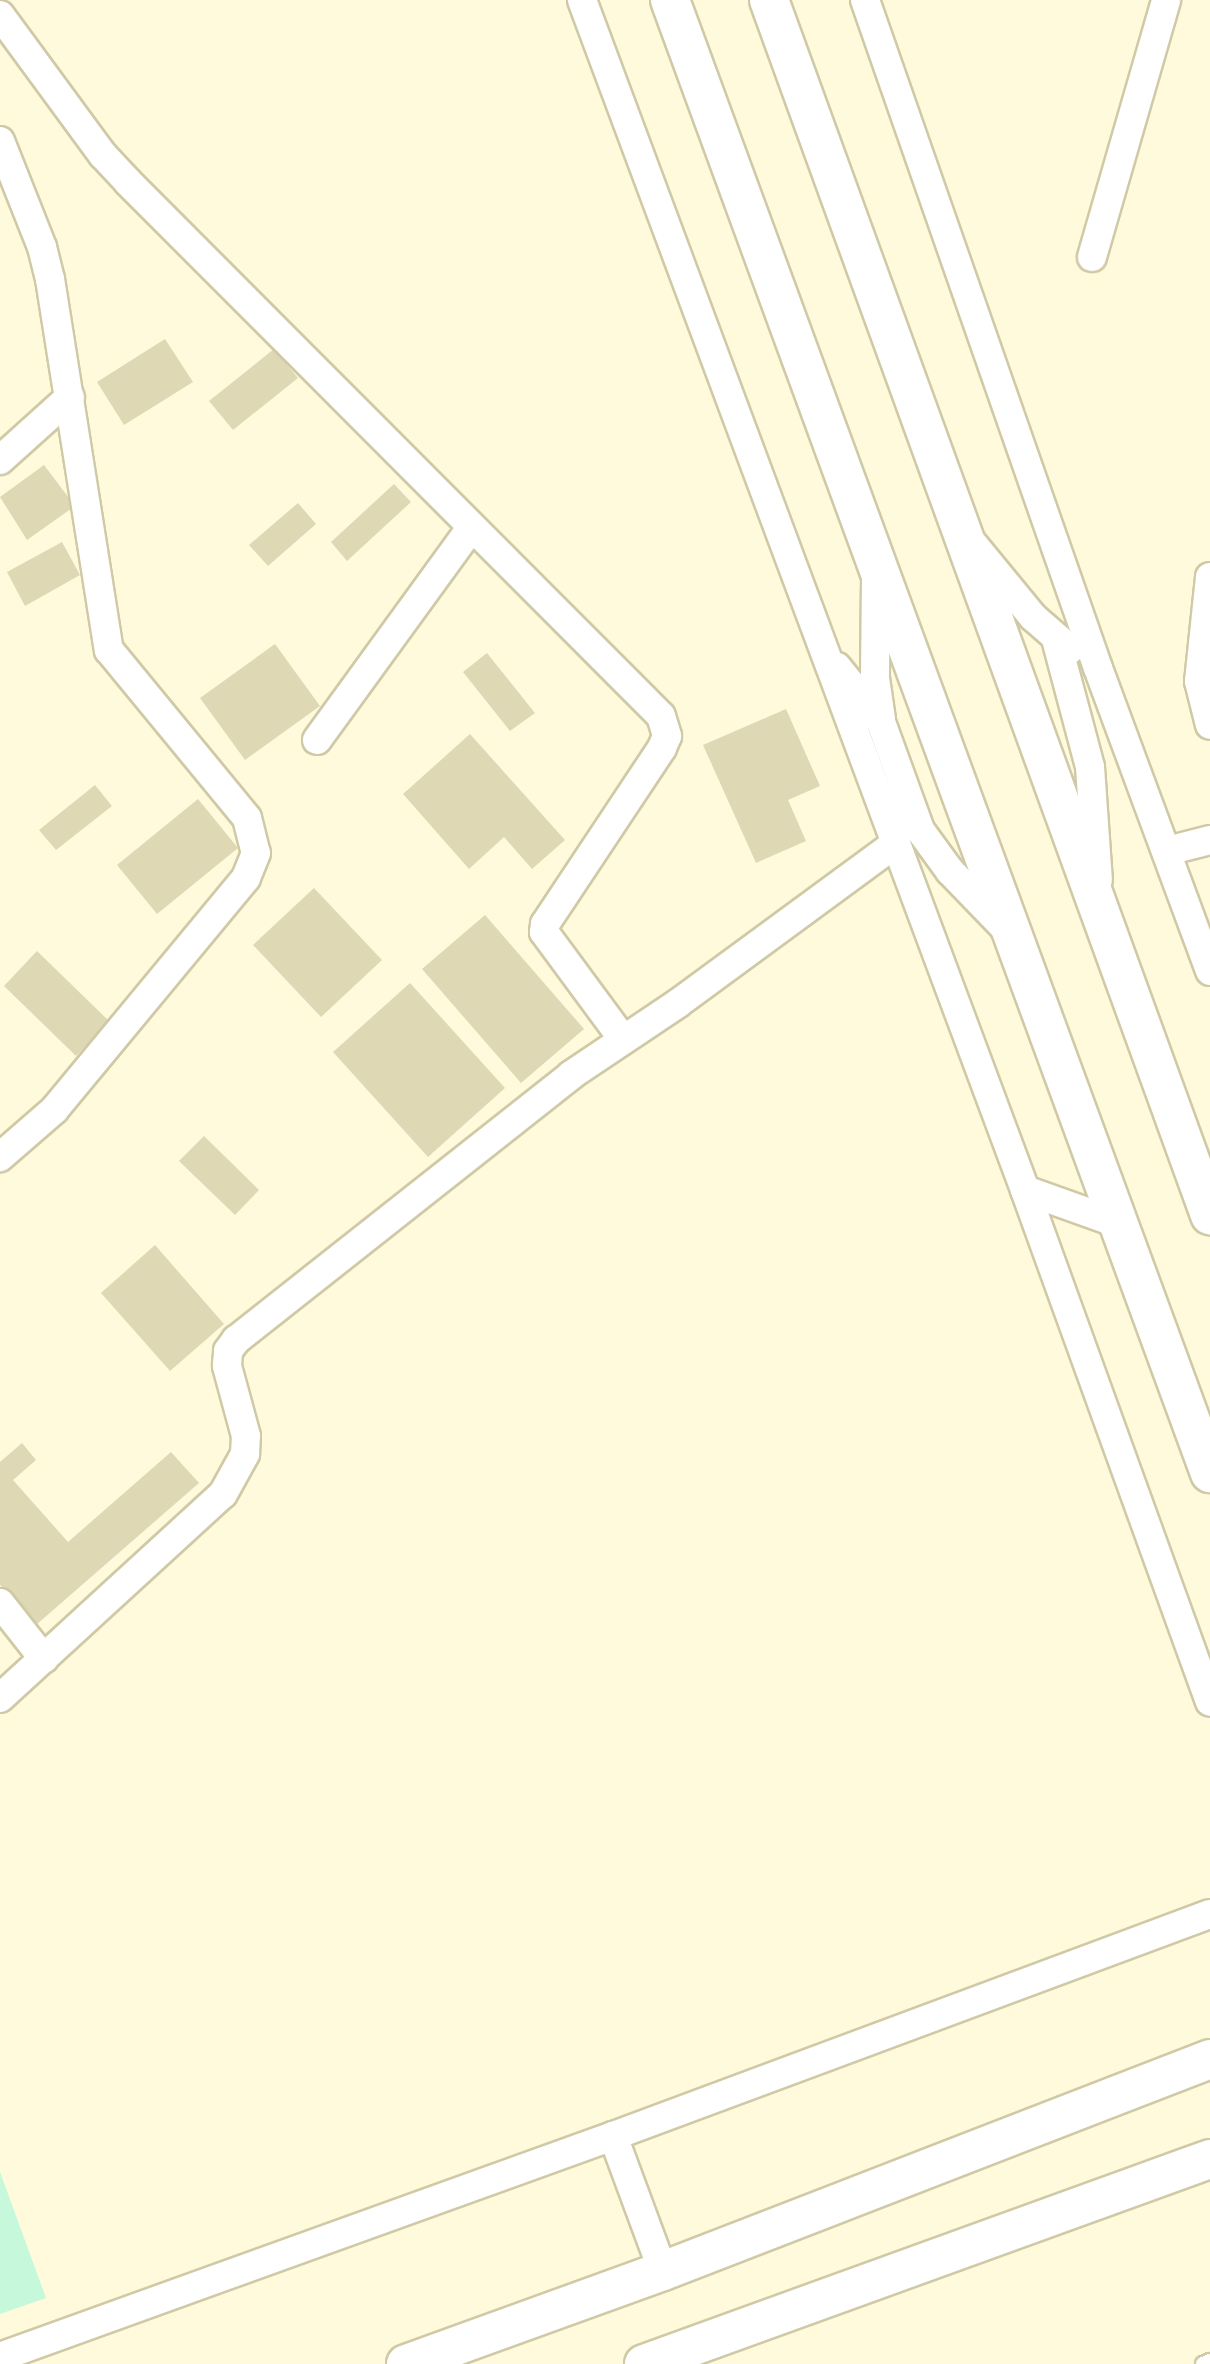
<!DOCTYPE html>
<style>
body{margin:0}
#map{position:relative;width:1210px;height:2364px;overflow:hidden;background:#fffadc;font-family:"Fira Sans Condensed",sans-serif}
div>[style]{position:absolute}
.green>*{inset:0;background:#c6f8db}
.building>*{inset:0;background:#ded8b4}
.roads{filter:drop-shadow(2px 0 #d0c9a6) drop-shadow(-2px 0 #d0c9a6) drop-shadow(0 2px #d0c9a6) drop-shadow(0 -2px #d0c9a6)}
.lane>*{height:14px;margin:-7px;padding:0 7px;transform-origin:7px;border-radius:7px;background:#fff}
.street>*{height:28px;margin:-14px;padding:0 14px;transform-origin:14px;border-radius:14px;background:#fff}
.secondary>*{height:38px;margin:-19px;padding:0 19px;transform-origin:19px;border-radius:19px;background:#fff}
span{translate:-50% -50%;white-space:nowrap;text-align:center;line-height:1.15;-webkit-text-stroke:5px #fffadc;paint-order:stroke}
</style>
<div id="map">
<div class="green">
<div style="clip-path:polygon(0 2172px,46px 2298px,0 2314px)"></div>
</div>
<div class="building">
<div style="clip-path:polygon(165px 339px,193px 382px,124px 425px,97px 382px)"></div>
<div style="clip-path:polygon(274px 349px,298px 378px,233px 430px,209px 401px)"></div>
<div style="clip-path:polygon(44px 465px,75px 506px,27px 540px,0 497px)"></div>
<div style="clip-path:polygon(394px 484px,411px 502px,347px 561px,331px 542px)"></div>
<div style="clip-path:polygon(298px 503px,316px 524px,268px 566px,249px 545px)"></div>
<div style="clip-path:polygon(62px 542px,80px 575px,25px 606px,7px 572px)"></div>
<div style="clip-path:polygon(275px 644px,320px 706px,245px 760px,200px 698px)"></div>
<div style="clip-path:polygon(487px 653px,535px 713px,510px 731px,463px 672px)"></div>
<div style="clip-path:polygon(786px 709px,820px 786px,788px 800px,806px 841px,756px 863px,703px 745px)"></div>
<div style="clip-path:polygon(470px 734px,565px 840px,532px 869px,504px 837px,469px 869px,403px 794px)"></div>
<div style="clip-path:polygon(95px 785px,112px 806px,56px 850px,39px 830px)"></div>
<div style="clip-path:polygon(198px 799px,238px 848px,157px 914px,117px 865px)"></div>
<div style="clip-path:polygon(314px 888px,382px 960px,321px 1017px,253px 945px)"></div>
<div style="clip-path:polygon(485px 915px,584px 1029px,521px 1083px,422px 969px)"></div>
<div style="clip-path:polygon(37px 951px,110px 1022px,76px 1056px,4px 986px)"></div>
<div style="clip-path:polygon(410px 983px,505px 1088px,428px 1157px,333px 1052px)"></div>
<div style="clip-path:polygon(204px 1136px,259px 1190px,235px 1215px,179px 1161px)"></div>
<div style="clip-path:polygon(155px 1245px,224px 1324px,170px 1371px,101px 1293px)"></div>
<div style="clip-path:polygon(22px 1443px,36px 1460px,13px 1480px,68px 1542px,171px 1452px,199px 1483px,36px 1625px,0 1585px,0 1462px)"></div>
</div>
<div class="roads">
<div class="lane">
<div style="left:1203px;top:2364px;width:8px;rotate:-23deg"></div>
</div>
<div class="street">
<div style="left:582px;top:0;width:1270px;rotate:69.58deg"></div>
<div style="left:1025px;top:1190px;width:544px;rotate:70.13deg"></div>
<div style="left:865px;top:0;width:707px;rotate:70.77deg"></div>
<div style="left:1098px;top:668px;width:323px;rotate:69.7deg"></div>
<div style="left:0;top:15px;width:174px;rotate:53.7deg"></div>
<div style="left:103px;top:155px;width:37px;rotate:47deg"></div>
<div style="left:128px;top:182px;width:754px;rotate:45.05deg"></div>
<div style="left:661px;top:716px;width:21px;rotate:73deg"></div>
<div style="left:667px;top:736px;width:13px;rotate:113deg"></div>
<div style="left:662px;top:748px;width:211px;rotate:123.6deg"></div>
<div style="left:545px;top:924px;width:8px;rotate:97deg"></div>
<div style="left:544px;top:932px;width:133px;rotate:53.6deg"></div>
<div style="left:0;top:141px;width:114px;rotate:68.4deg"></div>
<div style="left:42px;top:247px;width:33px;rotate:76deg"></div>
<div style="left:50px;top:279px;width:376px;rotate:81deg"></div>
<div style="left:109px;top:650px;width:217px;rotate:50.6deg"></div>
<div style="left:247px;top:818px;width:36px;rotate:76deg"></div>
<div style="left:256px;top:853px;width:27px;rotate:112deg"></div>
<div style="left:246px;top:878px;width:301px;rotate:129.6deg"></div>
<div style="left:54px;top:1110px;width:72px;rotate:139deg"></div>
<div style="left:1092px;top:257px;width:267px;rotate:-73.9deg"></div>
<div style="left:0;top:460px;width:94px;rotate:-42deg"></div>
<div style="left:974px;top:545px;width:93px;rotate:50.7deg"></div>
<div style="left:1033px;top:617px;width:49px;rotate:40.9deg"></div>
<div style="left:1210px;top:577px;width:105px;rotate:96deg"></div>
<div style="left:1199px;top:681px;width:45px;rotate:76deg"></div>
<div style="left:876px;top:578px;width:100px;rotate:90.6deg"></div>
<div style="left:875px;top:678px;width:41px;rotate:81.7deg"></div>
<div style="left:1056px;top:639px;width:132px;rotate:75.1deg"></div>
<div style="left:1090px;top:767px;width:113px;rotate:86deg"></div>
<div style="left:837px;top:667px;width:70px;rotate:51.3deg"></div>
<div style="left:881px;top:722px;width:115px;rotate:70.1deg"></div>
<div style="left:920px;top:830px;width:51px;rotate:53.8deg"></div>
<div style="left:950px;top:871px;width:83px;rotate:46deg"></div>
<div style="left:317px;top:740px;width:263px;rotate:-54deg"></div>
<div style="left:1167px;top:851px;width:44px;rotate:-14.3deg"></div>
<div style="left:1025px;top:1190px;width:101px;rotate:19.7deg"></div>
<div style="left:0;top:1603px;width:71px;rotate:51.8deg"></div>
<div style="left:0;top:1698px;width:302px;rotate:-42.5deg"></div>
<div style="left:223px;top:1494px;width:46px;rotate:-61.2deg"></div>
<div style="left:245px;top:1454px;width:18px;rotate:-87deg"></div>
<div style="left:246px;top:1436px;width:73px;rotate:-105.2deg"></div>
<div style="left:227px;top:1366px;width:15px;rotate:-86deg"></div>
<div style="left:228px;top:1351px;width:14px;rotate:-54deg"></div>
<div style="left:236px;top:1340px;width:427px;rotate:-38.3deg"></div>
<div style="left:571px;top:1075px;width:128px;rotate:-33.8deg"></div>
<div style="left:677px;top:1004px;width:272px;rotate:-36.3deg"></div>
<div style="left:613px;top:2136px;width:144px;rotate:69.7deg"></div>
<div style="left:0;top:2357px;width:652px;rotate:-19.83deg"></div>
<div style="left:613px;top:2136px;width:637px;rotate:-20.4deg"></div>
</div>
<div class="secondary">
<div style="left:670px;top:0;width:1569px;rotate:69.87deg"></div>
<div style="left:769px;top:0;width:1293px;rotate:70.05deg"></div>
<div style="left:406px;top:2364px;width:273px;rotate:-19.9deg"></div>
<div style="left:663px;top:2271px;width:587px;rotate:-21.18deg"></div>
<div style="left:644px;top:2364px;width:602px;rotate:-19.91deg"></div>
</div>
</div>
</div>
